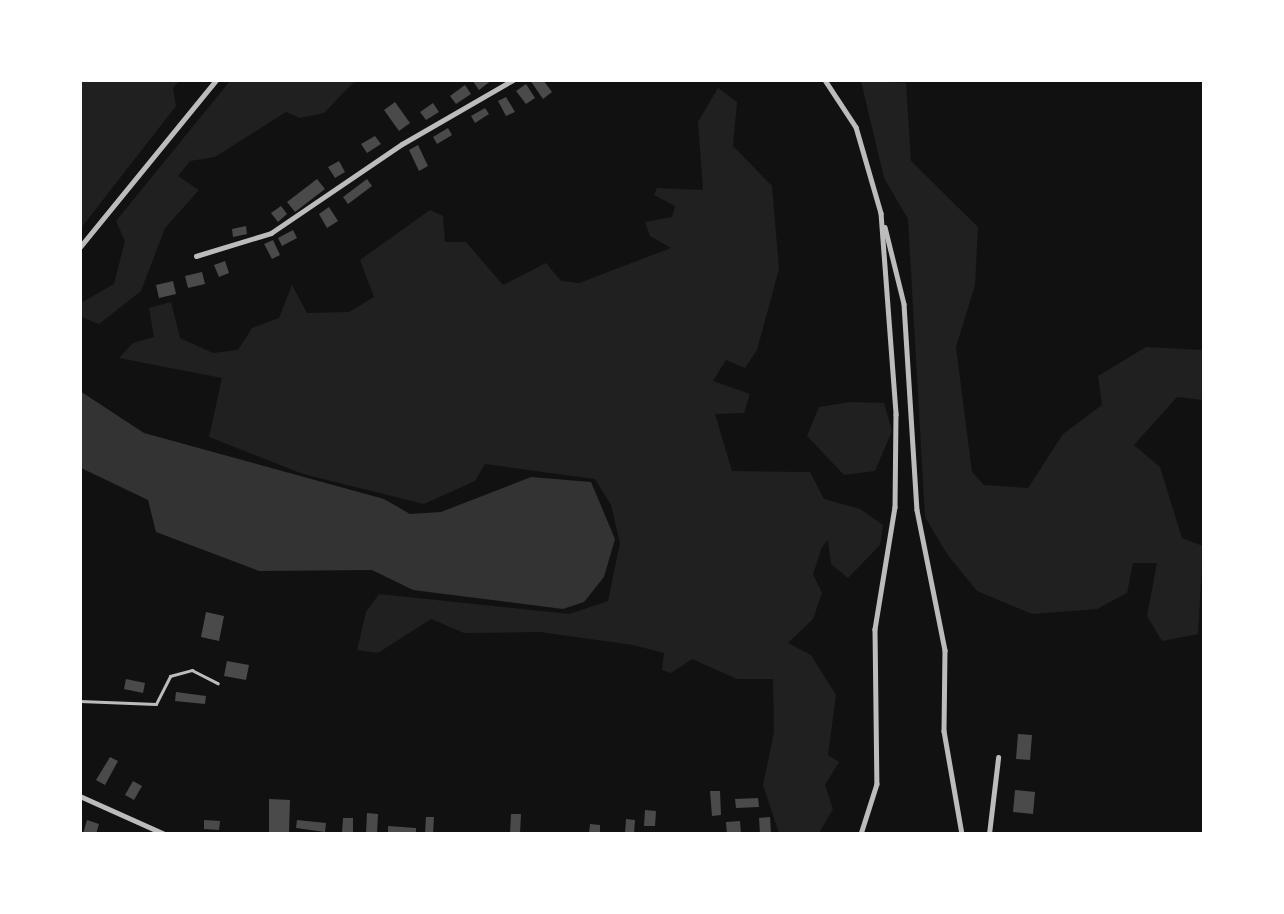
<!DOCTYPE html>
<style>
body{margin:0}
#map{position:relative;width:1284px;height:914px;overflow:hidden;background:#111;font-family:Barlow,sans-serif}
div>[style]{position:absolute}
.green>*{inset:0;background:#202020}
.water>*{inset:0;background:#333}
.building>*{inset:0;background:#4a4a4a}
.service>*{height:2.5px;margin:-1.25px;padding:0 1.25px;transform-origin:1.25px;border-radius:1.25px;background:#bcbcbc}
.minor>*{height:4.5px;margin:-2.25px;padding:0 2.25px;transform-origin:2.25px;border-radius:2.25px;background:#bcbcbc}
span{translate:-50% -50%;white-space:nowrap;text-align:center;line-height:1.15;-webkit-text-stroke:6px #fff;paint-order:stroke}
.frame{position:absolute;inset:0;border:82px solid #fff;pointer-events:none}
</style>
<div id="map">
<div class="green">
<div style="clip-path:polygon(81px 80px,179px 81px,173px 88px,176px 106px,81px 228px)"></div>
<div style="clip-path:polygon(230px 81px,355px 81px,324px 113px,300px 118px,286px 112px,215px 157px,190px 161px,178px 176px,199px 190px,165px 228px,141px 291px,99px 324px,81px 317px,81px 303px,114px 284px,125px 241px,116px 221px)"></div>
<div style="clip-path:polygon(861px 81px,906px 83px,911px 161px,978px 227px,975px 285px,956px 347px,972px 472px,984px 485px,1028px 488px,1063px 434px,1102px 405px,1098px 376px,1146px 347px,1203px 350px,1203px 400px,1177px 397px,1134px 445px,1160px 467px,1182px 538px,1203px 546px,1198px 634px,1162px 641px,1147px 616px,1157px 563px,1133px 563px,1127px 593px,1097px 609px,1032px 614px,977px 591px,947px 554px,925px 517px,908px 219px,884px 178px)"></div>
<div style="clip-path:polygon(718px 88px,737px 102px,733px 146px,772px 186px,779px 269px,757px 350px,745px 368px,726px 360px,713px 381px,750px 394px,744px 413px,715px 414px,732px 471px,810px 472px,824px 499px,860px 509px,883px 525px,880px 545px,848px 578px,831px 564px,828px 540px,822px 547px,813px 574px,822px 593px,813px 619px,788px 643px,811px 655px,836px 695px,828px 755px,839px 762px,825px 785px,833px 809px,819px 833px,779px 833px,763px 785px,774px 732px,773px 679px,737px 679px,692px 659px,671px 673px,662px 670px,664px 653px,633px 645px,540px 632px,464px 633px,431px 619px,378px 653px,357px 650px,366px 612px,379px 594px,569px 614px,608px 601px,620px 543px,611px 505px,595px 479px,485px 464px,475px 481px,424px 504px,303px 474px,209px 437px,222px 378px,119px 358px,133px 343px,154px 337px,149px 308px,171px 302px,180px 338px,213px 353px,238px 350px,252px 328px,279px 318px,292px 285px,307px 313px,349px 312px,374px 297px,360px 260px,430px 210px,443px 216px,445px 242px,466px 242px,503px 285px,546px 263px,561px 281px,579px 283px,671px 248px,650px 236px,645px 222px,672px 217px,675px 206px,654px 195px,657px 188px,703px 190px,698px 122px)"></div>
<div style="clip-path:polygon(850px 402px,884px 403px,892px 431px,875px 471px,844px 475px,807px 436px,819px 407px)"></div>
</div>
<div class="water">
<div style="clip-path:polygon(80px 391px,144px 433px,384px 499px,410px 514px,441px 512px,531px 477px,591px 482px,615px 539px,604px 577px,584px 602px,563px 609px,413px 590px,372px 570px,259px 571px,156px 532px,148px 500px,81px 468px)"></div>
</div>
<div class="building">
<div style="clip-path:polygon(472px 80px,492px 80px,479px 90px)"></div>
<div style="clip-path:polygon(530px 80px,543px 80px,552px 92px,543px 99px)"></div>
<div style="clip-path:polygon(526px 84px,535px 98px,526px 104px,516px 91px)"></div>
<div style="clip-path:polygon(465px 85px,471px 94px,456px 104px,450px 96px)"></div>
<div style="clip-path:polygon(506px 97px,515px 112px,506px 116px,498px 101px)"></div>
<div style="clip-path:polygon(395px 102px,410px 123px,399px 131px,384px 110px)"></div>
<div style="clip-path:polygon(433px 103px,439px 112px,426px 120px,420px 112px)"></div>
<div style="clip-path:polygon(485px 108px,489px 114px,475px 123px,471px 116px)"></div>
<div style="clip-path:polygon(448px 128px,452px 135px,437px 144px,433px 137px)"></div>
<div style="clip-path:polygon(375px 136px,381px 144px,367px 153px,361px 144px)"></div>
<div style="clip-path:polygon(418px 145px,428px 166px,419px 171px,409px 150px)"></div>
<div style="clip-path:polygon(339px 161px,345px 172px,335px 178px,328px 167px)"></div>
<div style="clip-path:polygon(317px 179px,325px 189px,295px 212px,287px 202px)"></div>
<div style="clip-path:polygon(367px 179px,372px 186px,348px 204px,343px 197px)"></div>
<div style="clip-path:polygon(281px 206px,287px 214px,278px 222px,271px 213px)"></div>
<div style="clip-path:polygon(329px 207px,338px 221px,327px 228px,319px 214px)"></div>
<div style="clip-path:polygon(246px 226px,247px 234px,233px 237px,232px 229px)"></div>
<div style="clip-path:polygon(293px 230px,297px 238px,282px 246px,278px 238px)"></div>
<div style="clip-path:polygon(273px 240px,280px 255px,272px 259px,264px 244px)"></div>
<div style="clip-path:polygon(225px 261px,229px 273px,219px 277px,214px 265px)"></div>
<div style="clip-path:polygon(202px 272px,205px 284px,188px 288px,185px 276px)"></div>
<div style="clip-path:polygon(173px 281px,176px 294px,159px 298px,156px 285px)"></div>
<div style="clip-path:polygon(206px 612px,224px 616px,219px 641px,201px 637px)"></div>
<div style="clip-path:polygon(227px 661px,249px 665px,246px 680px,224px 676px)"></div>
<div style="clip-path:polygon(126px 679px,145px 683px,143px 693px,124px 689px)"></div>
<div style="clip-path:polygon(176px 692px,206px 696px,205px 704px,175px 701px)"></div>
<div style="clip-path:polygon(1018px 734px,1032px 735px,1030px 760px,1016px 759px)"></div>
<div style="clip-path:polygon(110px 757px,118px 761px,105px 785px,96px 780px)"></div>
<div style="clip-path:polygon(133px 781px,142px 786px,134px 800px,125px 795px)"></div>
<div style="clip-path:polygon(1015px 790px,1035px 792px,1033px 814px,1013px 812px)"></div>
<div style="clip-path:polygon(710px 791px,720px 791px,721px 815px,712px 816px)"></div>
<div style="clip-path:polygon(758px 798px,759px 807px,736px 808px,735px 799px)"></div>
<div style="clip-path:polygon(269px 799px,290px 800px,289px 833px,269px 833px)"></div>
<div style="clip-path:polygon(645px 810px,656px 811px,655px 826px,644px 826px)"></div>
<div style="clip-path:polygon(367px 813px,378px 814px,377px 834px,366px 834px)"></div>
<div style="clip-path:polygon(511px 814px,521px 814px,520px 834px,510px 834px)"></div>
<div style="clip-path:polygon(426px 817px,434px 817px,433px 834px,425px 834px)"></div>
<div style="clip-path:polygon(770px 817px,771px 834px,760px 834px,759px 818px)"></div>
<div style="clip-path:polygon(343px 818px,353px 818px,353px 833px,342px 833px)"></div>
<div style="clip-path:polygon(626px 819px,635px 820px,634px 834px,625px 834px)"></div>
<div style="clip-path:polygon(87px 820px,99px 824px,96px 834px,83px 834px)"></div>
<div style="clip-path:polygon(204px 820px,220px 821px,219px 830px,204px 829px)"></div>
<div style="clip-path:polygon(297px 820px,326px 823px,325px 832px,296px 828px)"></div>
<div style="clip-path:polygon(740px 821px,741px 834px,727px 834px,726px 822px)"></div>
<div style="clip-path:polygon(590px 824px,600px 825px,600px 834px,589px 834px)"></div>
<div style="clip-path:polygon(388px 826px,416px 828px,416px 834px,388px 834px)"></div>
</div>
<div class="service">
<div style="left:80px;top:701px;width:76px;rotate:2.3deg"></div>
<div style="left:156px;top:704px;width:31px;rotate:-63deg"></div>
<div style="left:170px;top:676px;width:23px;rotate:-15deg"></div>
<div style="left:192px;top:670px;width:29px;rotate:27deg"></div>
</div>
<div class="minor">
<div style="left:825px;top:80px;width:56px;rotate:56.6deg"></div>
<div style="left:856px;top:127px;width:90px;rotate:73.8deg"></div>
<div style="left:881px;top:213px;width:202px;rotate:85.7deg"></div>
<div style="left:896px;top:414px;width:93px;rotate:90.6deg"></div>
<div style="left:895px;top:507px;width:124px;rotate:99.3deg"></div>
<div style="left:875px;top:629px;width:155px;rotate:89.3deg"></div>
<div style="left:877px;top:784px;width:52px;rotate:107.7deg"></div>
<div style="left:885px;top:227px;width:79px;rotate:76.1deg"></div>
<div style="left:904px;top:304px;width:206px;rotate:86.4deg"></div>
<div style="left:917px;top:510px;width:143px;rotate:78.7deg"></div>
<div style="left:945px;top:650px;width:81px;rotate:90.7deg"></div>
<div style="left:944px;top:731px;width:105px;rotate:80.1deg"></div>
<div style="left:80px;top:247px;width:215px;rotate:-50.8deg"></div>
<div style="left:196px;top:256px;width:78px;rotate:-17deg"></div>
<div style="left:271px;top:233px;width:158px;rotate:-34.2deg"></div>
<div style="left:402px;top:144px;width:128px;rotate:-30deg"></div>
<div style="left:80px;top:796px;width:93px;rotate:24.1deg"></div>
<div style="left:989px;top:834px;width:77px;rotate:-83.2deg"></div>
</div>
<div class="frame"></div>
</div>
